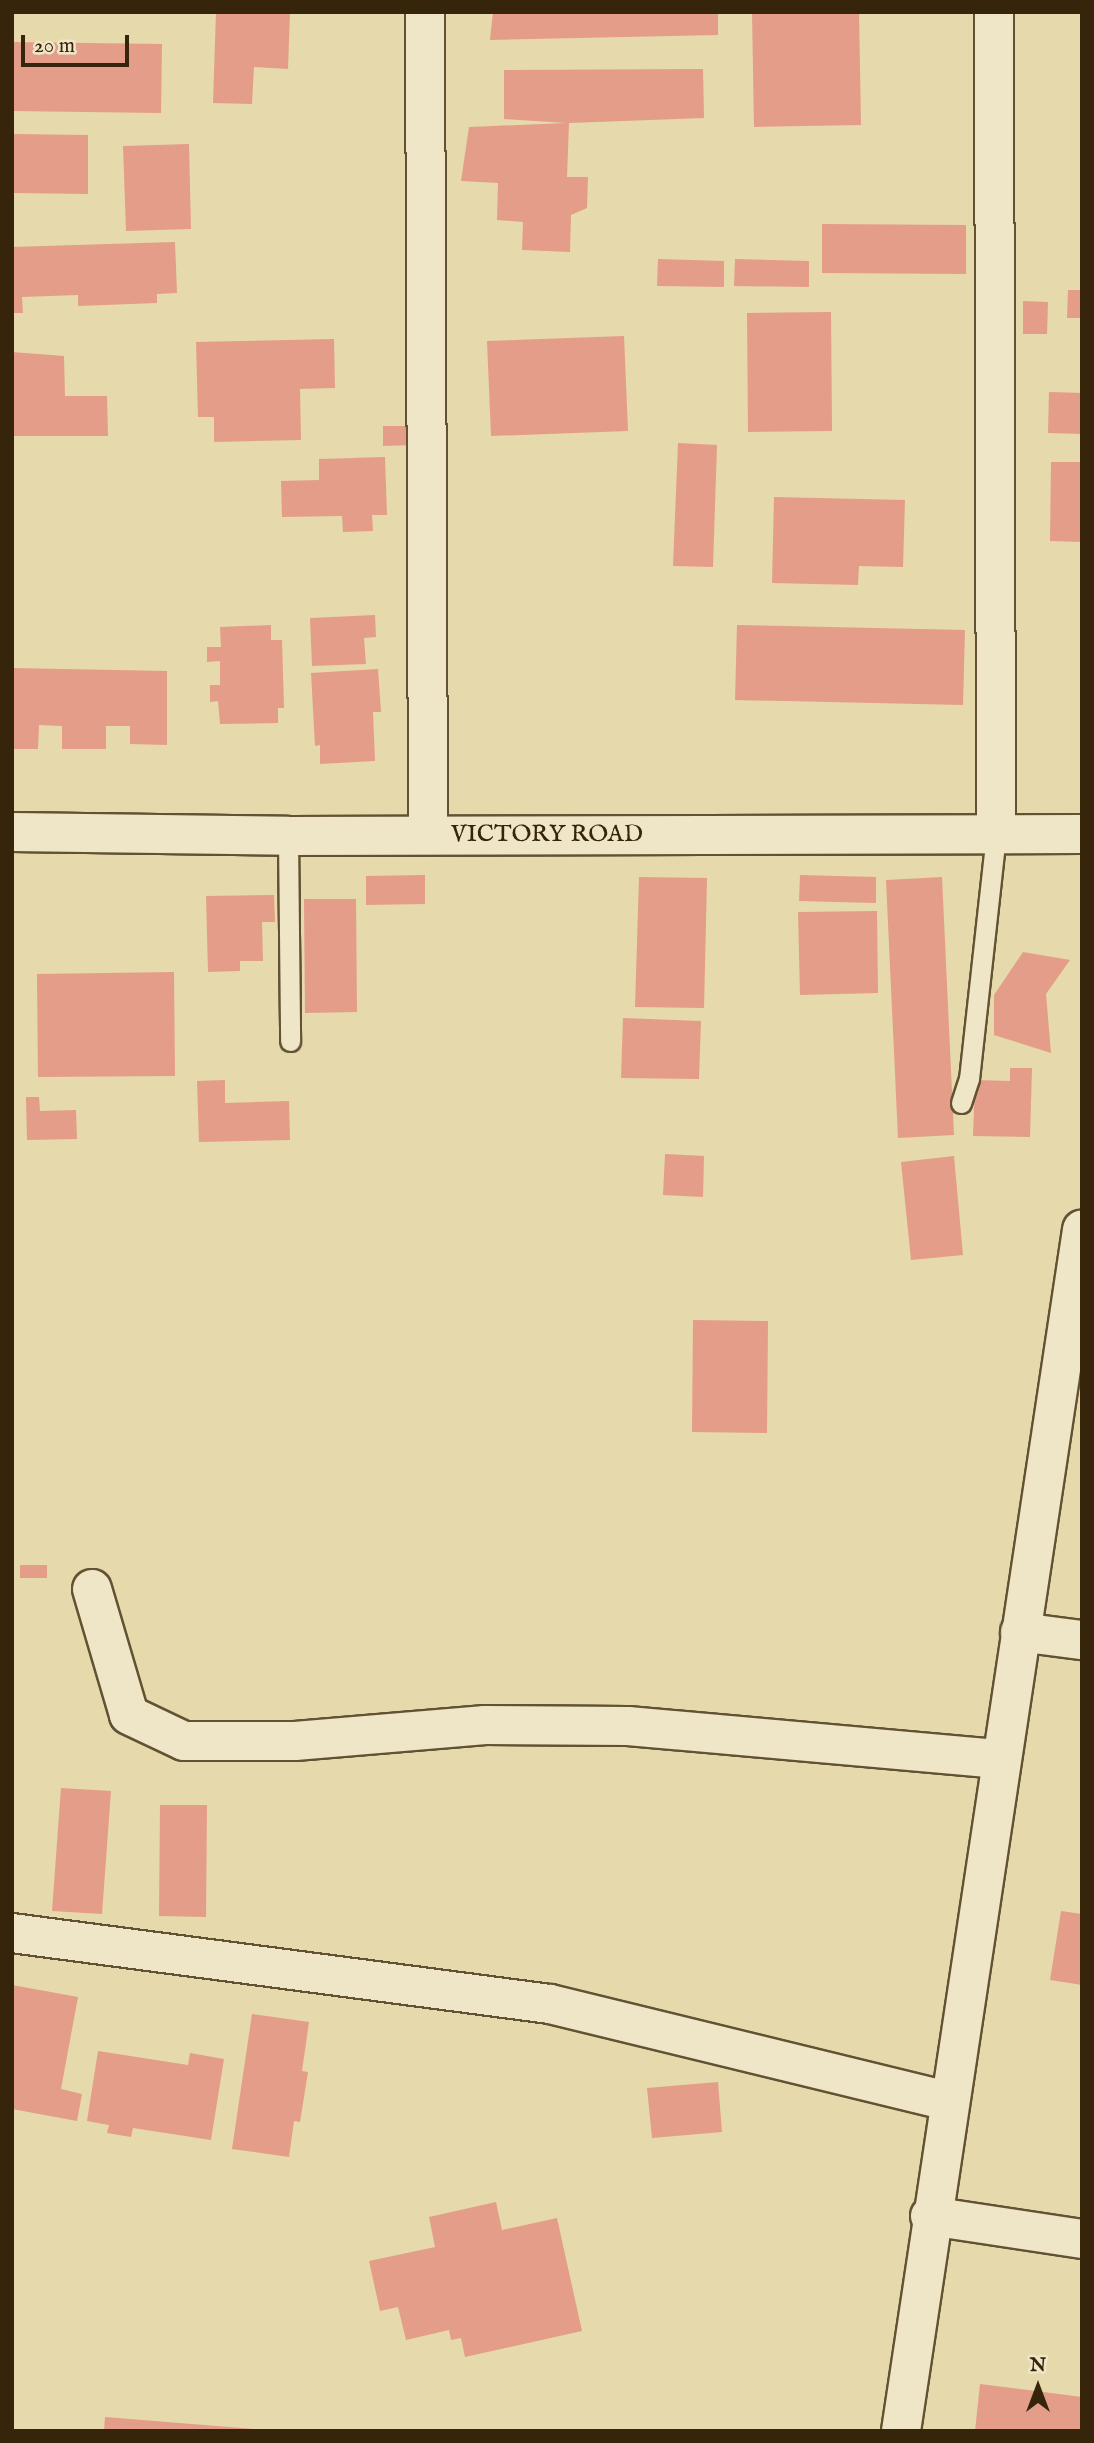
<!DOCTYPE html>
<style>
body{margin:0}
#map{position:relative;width:1094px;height:2443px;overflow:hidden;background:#e6d9ab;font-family:"IM FELL English",serif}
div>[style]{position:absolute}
.building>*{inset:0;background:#e49d88}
.roads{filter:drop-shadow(2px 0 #625233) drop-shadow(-2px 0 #625233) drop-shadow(0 2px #625233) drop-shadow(0 -2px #625233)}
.service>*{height:19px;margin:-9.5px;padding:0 9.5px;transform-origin:9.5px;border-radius:9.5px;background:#efe6c8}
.minor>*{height:38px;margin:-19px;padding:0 19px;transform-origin:19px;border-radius:19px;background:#efe6c8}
span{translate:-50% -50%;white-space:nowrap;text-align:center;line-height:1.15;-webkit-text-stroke:7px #efe6c8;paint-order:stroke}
.street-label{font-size:24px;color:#36250b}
.frame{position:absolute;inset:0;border:14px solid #36250b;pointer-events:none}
.north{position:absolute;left:1003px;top:2352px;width:70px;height:70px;-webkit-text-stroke:5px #efe6c8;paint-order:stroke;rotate:0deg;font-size:19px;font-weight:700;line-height:28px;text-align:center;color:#36250b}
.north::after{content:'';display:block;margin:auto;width:24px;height:32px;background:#36250b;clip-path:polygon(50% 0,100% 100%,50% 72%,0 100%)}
.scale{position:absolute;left:21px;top:35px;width:108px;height:32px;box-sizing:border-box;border:4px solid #36250b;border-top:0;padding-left:9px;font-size:21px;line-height:24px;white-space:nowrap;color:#36250b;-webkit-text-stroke:5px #efe6c8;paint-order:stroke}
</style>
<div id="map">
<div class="building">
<div style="clip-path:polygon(216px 12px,290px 12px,288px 69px,254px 67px,252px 104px,213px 103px)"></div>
<div style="clip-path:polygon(493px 12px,718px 12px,718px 35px,490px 40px)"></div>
<div style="clip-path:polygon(752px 12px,859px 12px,861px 125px,754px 127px)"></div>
<div style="clip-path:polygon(12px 42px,162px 44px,161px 113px,12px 111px)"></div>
<div style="clip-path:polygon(703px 69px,704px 118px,569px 123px,567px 177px,588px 177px,587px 208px,571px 215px,570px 252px,522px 250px,523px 222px,497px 220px,498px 183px,461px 181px,469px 127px,566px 123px,504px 119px,504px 70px)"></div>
<div style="clip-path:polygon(12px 134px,88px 135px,88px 194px,12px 193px)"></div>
<div style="clip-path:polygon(189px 144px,191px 229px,126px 231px,123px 146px)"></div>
<div style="clip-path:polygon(822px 224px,966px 225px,966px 274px,822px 273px)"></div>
<div style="clip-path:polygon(175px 242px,177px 293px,157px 294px,157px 303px,78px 306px,78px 295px,22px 297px,23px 313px,12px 313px,12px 247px)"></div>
<div style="clip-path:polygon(658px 259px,724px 261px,724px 287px,657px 286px)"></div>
<div style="clip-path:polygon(735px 259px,809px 261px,809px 287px,734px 286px)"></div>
<div style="clip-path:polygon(1068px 290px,1082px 290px,1082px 318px,1067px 318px)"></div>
<div style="clip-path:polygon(1023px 301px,1048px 302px,1047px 334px,1023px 334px)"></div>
<div style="clip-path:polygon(831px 312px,832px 431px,748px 432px,747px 313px)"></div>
<div style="clip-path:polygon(624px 336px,628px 431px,491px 436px,487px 341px)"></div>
<div style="clip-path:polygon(334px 339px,335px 388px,300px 389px,301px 440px,214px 442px,214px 417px,198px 417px,196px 342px)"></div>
<div style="clip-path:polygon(12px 352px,64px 356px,65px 396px,107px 396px,108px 436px,12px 436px)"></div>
<div style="clip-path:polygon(1049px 392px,1082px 393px,1082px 434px,1048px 433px)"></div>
<div style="clip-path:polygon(383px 426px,414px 426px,414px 445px,383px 446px)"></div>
<div style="clip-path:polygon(678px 443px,717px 445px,713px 567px,673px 566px)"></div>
<div style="clip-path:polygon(385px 457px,387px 515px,372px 515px,373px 531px,343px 532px,342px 516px,282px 517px,281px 481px,319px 480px,319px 459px)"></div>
<div style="clip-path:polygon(1051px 462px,1082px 462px,1082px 542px,1050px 541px)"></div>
<div style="clip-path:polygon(774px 497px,905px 500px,903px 567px,859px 566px,858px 585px,772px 583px)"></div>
<div style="clip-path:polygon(375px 615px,376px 637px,364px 638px,366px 664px,312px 666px,310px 618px)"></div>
<div style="clip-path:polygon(271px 625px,271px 640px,282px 640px,284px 708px,278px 708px,278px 723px,220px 724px,218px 701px,210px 702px,210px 685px,220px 685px,220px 661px,207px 662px,207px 647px,221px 647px,220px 627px)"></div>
<div style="clip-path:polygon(737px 625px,965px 630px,963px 705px,735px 700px)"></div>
<div style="clip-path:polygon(12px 668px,167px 671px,167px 745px,130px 744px,130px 726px,106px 726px,106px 749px,62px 749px,62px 726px,39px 725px,38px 749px,12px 749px)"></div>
<div style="clip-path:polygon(378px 669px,381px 712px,373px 712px,375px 761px,320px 764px,320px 745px,315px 746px,311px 673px)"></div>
<div style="clip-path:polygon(425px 875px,425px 904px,366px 905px,366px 876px)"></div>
<div style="clip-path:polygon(800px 875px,876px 877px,876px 903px,799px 901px)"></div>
<div style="clip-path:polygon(639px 877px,707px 878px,704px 1008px,635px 1007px)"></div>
<div style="clip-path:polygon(942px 877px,954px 1135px,898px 1138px,886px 880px)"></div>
<div style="clip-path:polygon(274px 895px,275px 922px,262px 922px,263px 961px,240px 961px,240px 971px,208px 972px,206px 896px)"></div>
<div style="clip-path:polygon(304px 899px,356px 899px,357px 1012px,305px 1013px)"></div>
<div style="clip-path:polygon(877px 911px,878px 993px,800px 995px,798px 912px)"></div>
<div style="clip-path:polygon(1023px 952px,1070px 960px,1046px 994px,1051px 1053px,994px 1035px,994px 995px)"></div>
<div style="clip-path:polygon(174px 972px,175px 1076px,38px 1077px,37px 974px)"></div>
<div style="clip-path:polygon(623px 1018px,701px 1021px,699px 1079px,621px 1078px)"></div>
<div style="clip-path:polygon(1010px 1068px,1032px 1068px,1030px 1137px,973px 1136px,975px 1080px,1010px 1081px)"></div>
<div style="clip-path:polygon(225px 1080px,225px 1103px,289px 1101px,290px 1140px,199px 1142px,197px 1081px)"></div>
<div style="clip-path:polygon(26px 1097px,39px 1097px,40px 1111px,76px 1110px,77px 1139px,27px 1140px)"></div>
<div style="clip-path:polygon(665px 1154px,704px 1156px,703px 1197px,663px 1195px)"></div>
<div style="clip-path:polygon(954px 1156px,963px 1255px,911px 1260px,901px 1162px)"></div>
<div style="clip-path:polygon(693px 1320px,768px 1321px,767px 1433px,692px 1432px)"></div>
<div style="clip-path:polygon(20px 1565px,47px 1565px,47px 1578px,20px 1578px)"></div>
<div style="clip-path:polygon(61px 1788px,111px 1791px,102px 1914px,52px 1911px)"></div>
<div style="clip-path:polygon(160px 1805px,207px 1805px,206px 1917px,159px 1916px)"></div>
<div style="clip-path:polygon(1061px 1911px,1082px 1914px,1082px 1985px,1050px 1980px)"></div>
<div style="clip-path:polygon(12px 1985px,78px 1997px,61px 2089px,82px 2094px,77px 2121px,12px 2109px)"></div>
<div style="clip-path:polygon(252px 2014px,309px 2022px,302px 2071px,308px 2072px,300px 2122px,294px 2121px,289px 2157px,232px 2149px)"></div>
<div style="clip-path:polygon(98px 2051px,188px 2065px,190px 2053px,224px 2059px,211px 2140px,133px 2128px,131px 2137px,107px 2133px,109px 2125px,87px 2121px)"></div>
<div style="clip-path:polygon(718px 2082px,722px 2132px,652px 2138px,647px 2088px)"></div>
<div style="clip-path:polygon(496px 2202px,502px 2230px,557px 2218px,582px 2331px,465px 2357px,461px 2338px,451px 2340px,449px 2330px,406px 2340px,398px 2307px,380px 2311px,369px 2261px,435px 2247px,429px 2217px)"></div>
<div style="clip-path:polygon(980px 2384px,1082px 2397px,1082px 2431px,975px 2431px)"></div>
<div style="clip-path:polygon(105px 2417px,254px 2429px,254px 2431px,104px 2431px)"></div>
</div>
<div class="roads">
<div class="service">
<div style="left:288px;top:836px;width:205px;rotate:89.4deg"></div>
<div style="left:961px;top:1103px;width:25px;rotate:-72deg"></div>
<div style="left:969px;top:1079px;width:245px;rotate:-83.7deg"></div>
</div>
<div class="minor">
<div style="left:425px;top:12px;width:823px;rotate:89.79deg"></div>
<div style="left:994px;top:12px;width:823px;rotate:89.86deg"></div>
<div style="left:12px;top:832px;width:276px;rotate:0.8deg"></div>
<div style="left:288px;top:836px;width:794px;rotate:-0.14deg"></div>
<div style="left:92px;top:1589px;width:131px;rotate:73.6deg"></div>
<div style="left:129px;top:1715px;width:61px;rotate:25.3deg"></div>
<div style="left:184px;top:1741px;width:111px"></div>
<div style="left:295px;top:1741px;width:191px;rotate:-4.8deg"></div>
<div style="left:485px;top:1725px;width:143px;rotate:0.4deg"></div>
<div style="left:628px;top:1726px;width:373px;rotate:5.1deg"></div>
<div style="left:1020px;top:1632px;width:63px;rotate:7.4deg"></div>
<div style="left:12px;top:1933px;width:543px;rotate:7.52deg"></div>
<div style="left:550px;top:2004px;width:410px;rotate:13.7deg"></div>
<div style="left:930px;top:2216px;width:154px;rotate:8.6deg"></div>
<div style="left:901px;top:2431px;width:1215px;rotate:-81.43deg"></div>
</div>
</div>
<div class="street-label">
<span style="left:547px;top:835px">VICTORY ROAD</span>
</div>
<div class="frame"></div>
<div class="north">N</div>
<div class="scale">20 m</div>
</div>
